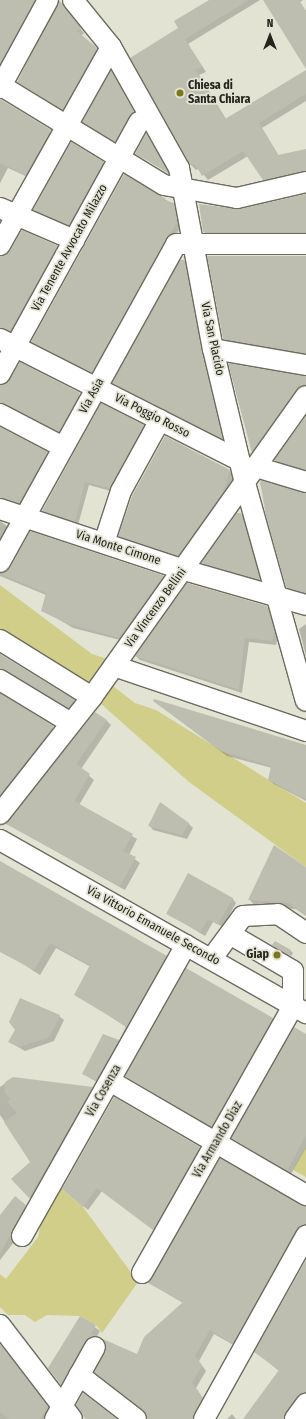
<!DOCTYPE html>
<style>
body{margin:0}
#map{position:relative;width:306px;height:1419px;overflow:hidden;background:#e3e3d4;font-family:"Fira Sans Condensed",sans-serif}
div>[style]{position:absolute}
.green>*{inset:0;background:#d0ce89}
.shadow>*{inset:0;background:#0003}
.building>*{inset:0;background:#bebeb0}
.roads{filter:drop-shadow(1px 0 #6c6c5f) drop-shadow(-1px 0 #6c6c5f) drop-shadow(0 1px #6c6c5f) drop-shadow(0 -1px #6c6c5f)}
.minor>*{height:20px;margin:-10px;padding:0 10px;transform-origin:10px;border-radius:10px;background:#fff}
.dots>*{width:11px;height:11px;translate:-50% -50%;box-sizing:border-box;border:2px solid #e3e3d4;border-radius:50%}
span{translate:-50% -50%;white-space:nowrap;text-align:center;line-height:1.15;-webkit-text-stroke:3.5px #e3e3d4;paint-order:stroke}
.poi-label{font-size:12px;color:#24241e;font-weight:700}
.left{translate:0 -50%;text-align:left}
.right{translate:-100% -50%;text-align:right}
.street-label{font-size:12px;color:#24241e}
.north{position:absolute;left:250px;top:16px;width:40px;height:40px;-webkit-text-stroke:3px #e3e3d4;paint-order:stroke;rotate:0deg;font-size:11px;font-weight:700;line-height:16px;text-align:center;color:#24241e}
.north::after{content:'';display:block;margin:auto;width:14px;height:18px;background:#24241e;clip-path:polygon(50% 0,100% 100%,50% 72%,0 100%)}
</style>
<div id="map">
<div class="green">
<div style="clip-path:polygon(0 585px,92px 654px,107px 659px,85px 688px,0 632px)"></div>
<div style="clip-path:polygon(113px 686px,135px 703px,156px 710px,306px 803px,306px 867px,189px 782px,99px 702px)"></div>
<div style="clip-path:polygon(306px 1147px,306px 1177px,293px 1170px)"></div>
<div style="clip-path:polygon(58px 1186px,83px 1207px,138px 1282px,102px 1333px,96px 1325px,80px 1316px,47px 1315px,35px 1322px,25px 1315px,8px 1315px,0 1307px,0 1274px,6px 1279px,38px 1237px,43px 1214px)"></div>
</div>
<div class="shadow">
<div style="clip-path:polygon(0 0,41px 0,0 72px)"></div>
<div style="clip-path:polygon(211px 0,260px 0,188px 44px,206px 72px,199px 75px,226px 119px,306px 71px,306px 101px,262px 128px,279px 156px,306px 150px,306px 176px,268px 184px,248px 156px,208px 180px,199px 169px,196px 170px,191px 165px,131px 58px,178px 30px)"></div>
<div style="clip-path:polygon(264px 0,303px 0,300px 2px,306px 11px,306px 68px)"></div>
<div style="clip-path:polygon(63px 8px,84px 33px,81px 36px,101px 54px,67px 113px,18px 81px)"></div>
<div style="clip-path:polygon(113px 74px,136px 115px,118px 143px,86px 124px)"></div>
<div style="clip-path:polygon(0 101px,55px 135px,30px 178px,8px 168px,0 183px)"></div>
<div style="clip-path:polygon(146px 135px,150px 139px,171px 175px,136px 153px)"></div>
<div style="clip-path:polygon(103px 163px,108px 167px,74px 229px,39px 214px,34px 210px)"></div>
<div style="clip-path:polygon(124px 175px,173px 204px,178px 208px,181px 226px,96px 376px,32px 342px)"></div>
<div style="clip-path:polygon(306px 195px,306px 237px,208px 237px,204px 232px,200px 205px,240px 210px)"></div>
<div style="clip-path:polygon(22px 231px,61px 250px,14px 335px,0 333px,0 256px,7px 256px)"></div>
<div style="clip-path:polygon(306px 256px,306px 357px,229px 343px,224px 339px)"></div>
<div style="clip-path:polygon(184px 261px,188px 265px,226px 442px,113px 383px)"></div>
<div style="clip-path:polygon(20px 363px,84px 398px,63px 435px,10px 407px,0 408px,0 385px,6px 385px)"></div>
<div style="clip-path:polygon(230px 365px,306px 377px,306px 392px,257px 456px,253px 452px)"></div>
<div style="clip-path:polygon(306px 418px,306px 474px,280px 465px,276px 460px)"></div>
<div style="clip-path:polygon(143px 426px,147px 430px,114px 492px,89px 485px,78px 525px,46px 514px,43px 510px)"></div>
<div style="clip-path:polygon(0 428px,51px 457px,23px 507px,0 503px)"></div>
<div style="clip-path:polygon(230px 471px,234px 475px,226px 499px,183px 560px,124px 540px,119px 536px)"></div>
<div style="clip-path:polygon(260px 483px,306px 493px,306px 596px,292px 592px,287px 587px)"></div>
<div style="clip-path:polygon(241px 514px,245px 518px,263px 583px,207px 567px,203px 563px)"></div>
<div style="clip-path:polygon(0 521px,11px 529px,0 551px)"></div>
<div style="clip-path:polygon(31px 532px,164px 576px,167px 580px,124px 641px,73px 628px,43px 610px,46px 595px,0 576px,0 573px,7px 573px)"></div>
<div style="clip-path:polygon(267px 607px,271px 611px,278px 636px,276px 645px,249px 642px,242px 693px,140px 660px,136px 656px)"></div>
<div style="clip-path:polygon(306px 624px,306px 656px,299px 629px)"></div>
<div style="clip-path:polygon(0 655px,74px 701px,78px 705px,73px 712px,11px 674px,0 674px)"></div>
<div style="clip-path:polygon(0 695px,58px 731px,0 805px)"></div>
<div style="clip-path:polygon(154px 701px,306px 747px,306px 801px,274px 784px,269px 780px,272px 768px,227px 756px)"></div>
<div style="clip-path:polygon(106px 720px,111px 725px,81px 769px,94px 780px,79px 805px,137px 839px,129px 855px,140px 863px,125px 890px,7px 824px)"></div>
<div style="clip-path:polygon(188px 823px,193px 828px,187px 839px,153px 830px,149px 825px)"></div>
<div style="clip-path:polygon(274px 846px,306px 869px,306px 916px,296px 909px,255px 906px,250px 900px)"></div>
<div style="clip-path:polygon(0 862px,171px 961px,102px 1085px,83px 1074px,104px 1035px,119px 1041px,126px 1027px,76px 994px,91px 967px,56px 948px,40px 975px,12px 957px,0 936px)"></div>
<div style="clip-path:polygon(232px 898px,236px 903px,223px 927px,213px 922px,205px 936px,167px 913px)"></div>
<div style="clip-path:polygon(275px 942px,291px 951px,293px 953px,291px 956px,275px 947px)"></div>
<div style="clip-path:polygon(59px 1016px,64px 1020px,54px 1041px,25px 1051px,9px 1042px)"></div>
<div style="clip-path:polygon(273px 1018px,278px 1024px,217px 1131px,126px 1076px)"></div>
<div style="clip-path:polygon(306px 1035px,306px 1148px,291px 1174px,233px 1138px)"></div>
<div style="clip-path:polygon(13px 1078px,92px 1088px,98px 1094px,35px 1203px,12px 1179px,32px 1162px,0 1115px,0 1087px)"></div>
<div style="clip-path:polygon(200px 1148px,204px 1152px,158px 1233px,102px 1191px,88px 1210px,63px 1189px)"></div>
<div style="clip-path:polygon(15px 1198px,30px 1211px,14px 1242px,0 1260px,0 1217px)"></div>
<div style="clip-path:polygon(306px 1206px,306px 1230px,237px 1347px,214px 1334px,199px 1361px,206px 1371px,196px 1388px,206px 1403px,198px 1419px,148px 1419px,138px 1355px,183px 1303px,149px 1283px)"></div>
<div style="clip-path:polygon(306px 1262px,306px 1398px,290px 1419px,244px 1419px,279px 1371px,256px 1352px)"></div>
<div style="clip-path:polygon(81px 1317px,100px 1331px,66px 1389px,49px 1368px)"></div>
<div style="clip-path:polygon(0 1351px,7px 1353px,52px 1412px,50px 1419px,0 1419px)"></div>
<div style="clip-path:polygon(232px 1414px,236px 1419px,227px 1419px)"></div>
</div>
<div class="building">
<div style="clip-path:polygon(0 0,35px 0,0 64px)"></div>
<div style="clip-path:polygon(59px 0,81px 28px,77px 31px,97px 48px,63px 110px,17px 82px)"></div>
<div style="clip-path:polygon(209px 0,249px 0,185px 39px,202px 67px,195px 70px,225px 119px,306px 70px,306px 94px,259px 123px,278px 155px,306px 149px,306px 171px,263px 180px,243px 151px,202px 176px,195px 164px,190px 165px,130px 58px,178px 28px,180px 32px,174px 21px)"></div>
<div style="clip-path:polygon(263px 0,299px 0,306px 12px,306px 69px)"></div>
<div style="clip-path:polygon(111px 70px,134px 112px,115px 142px,82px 122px)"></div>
<div style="clip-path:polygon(0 99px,51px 130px,26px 175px,0 163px)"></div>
<div style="clip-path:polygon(146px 133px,168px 172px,135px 154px)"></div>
<div style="clip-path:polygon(71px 142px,104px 162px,69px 225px,33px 210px)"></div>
<div style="clip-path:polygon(124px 174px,166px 199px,163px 200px,174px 203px,177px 222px,92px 373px,31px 342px)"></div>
<div style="clip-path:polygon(306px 194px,306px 232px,203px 232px,199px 204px,239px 209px)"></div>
<div style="clip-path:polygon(22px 230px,58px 246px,10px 331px,0 328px,0 256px,10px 251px)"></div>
<div style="clip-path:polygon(207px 256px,306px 256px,306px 353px,223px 339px)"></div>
<div style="clip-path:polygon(180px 260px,185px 260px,202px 351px,223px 439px,112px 383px)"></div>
<div style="clip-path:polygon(20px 362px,80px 393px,59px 432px,0 403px,0 385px,10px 380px)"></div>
<div style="clip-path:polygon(228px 363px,306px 376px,306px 385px,297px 389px,252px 453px)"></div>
<div style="clip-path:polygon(101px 403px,144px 425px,110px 488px,85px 482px,75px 522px,42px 511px)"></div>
<div style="clip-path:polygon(306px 416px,306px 470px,274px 460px)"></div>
<div style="clip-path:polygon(0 427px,48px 452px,19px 503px,0 498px)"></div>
<div style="clip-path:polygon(165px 436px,230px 470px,222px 494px,178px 556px,118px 536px,132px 496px)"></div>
<div style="clip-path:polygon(260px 480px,306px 493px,306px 593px,286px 587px,266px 516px)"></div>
<div style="clip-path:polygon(237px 513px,241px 513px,260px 580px,201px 563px)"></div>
<div style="clip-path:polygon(30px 531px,164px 576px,120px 638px,68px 624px,41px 611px,46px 593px,0 574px,10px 568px)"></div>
<div style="clip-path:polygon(187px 583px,267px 606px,275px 631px,272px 641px,245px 638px,239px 690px,135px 656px)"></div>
<div style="clip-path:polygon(0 654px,75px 700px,69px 708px,0 669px)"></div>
<div style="clip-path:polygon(0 693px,54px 726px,0 795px)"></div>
<div style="clip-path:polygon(154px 699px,306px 745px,306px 799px,268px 780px,271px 766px,221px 751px,153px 701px)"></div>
<div style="clip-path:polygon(95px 712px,107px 720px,76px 764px,90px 774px,74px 801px,133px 834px,123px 851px,136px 857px,120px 886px,6px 824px)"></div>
<div style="clip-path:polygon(160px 802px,189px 823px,182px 835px,148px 826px)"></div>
<div style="clip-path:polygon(274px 845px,306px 867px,306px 915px,289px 903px,248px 900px)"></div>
<div style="clip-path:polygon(0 861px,167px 956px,96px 1080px,82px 1074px,103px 1034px,119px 1040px,126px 1026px,74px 995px,90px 965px,50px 943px,34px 970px,0 952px)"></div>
<div style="clip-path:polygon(188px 873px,233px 898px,218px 924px,208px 919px,200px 932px,166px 914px)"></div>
<div style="clip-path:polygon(275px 941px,291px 950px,288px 955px,272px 945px)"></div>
<div style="clip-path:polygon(186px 968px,273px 1018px,212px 1127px,125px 1076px)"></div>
<div style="clip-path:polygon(20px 998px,60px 1015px,50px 1037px,19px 1047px,8px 1042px,15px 1030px,9px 1022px)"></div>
<div style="clip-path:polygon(294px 1027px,306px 1034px,306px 1135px,287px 1171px,231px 1138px)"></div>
<div style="clip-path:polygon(13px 1077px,93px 1087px,29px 1198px,11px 1179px,30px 1162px,4px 1122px,17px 1113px,7px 1102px,10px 1099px,5px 1093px,5px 1082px)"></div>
<div style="clip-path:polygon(114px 1097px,200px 1147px,153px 1230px,97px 1188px,83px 1207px,62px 1189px)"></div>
<div style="clip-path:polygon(220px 1158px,306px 1206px,306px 1225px,296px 1230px,233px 1344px,210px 1330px,195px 1356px,202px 1366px,192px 1383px,203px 1398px,193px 1419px,147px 1419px,143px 1410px,94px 1372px,105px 1352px,106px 1346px,103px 1339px,137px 1354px,144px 1337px,183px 1302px,148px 1283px)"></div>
<div style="clip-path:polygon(15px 1196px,26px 1205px,0 1254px,0 1215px)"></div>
<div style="clip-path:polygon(306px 1260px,306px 1393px,297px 1397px,284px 1419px,243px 1419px,279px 1370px,254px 1352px)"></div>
<div style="clip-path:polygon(80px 1316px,96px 1325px,91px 1334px,95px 1336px,85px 1341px,61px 1385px,48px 1368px)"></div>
<div style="clip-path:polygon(0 1344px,48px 1406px,40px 1419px,9px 1419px,0 1412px)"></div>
<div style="clip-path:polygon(83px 1393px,117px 1419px,85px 1419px,76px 1405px)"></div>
</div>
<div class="roads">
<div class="minor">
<div style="left:73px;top:0;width:60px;rotate:51deg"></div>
<div style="left:111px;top:47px;width:139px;rotate:60.7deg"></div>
<div style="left:179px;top:168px;width:184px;rotate:79.4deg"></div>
<div style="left:213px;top:349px;width:138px;rotate:76.6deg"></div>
<div style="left:245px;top:483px;width:226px;rotate:74.4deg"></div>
<div style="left:0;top:85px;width:192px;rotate:31.4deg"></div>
<div style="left:164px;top:185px;width:74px;rotate:10.1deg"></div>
<div style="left:237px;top:198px;width:71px;rotate:-13.1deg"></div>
<div style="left:0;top:88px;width:100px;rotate:-61.4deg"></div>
<div style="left:0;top:208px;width:81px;rotate:23.4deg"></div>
<div style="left:0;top:245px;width:227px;rotate:-60.7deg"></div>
<div style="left:0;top:339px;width:269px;rotate:26.9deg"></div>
<div style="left:213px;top:349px;width:94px;rotate:9.8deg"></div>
<div style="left:0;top:374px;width:288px;rotate:-61.1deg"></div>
<div style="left:0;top:414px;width:71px;rotate:27.6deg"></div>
<div style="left:244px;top:470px;width:12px;rotate:-14deg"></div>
<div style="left:256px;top:467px;width:52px;rotate:16.7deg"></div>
<div style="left:0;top:509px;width:194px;rotate:18.3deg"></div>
<div style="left:184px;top:570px;width:127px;rotate:16deg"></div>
<div style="left:104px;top:543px;width:55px;rotate:-71.9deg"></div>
<div style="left:121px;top:491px;width:81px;rotate:-61.2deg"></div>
<div style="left:0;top:562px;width:363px;rotate:-61deg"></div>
<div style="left:176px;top:244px;width:130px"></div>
<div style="left:0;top:640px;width:108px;rotate:31.8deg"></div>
<div style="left:114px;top:666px;width:203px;rotate:18.7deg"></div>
<div style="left:0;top:680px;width:83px;rotate:31.2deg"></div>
<div style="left:0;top:814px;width:149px;rotate:-51.8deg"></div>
<div style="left:92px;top:697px;width:369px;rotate:-54.6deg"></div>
<div style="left:0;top:840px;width:352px;rotate:29.5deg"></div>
<div style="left:212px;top:958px;width:52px;rotate:-53.6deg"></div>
<div style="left:243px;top:916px;width:35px;rotate:-3deg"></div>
<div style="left:278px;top:914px;width:34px;rotate:34deg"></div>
<div style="left:110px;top:1081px;width:227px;rotate:30.2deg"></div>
<div style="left:22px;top:1236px;width:334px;rotate:-60.6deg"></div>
<div style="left:142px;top:1273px;width:307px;rotate:-60.5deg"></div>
<div style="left:293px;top:1006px;width:35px;rotate:-90deg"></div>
<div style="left:293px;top:971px;width:73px;rotate:-149.6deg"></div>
<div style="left:0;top:1325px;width:118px;rotate:52.5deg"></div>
<div style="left:79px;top:1375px;width:72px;rotate:37.7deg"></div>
<div style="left:55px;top:1419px;width:82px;rotate:-60.9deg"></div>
<div style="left:204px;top:1419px;width:210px;rotate:-60.9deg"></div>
<div style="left:295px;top:1419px;width:19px;rotate:-54deg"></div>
</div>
</div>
<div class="dots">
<div style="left:180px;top:93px;background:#7c771d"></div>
<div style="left:277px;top:955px;background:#7c771d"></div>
</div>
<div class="poi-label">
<span class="left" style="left:188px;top:93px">Chiesa di<br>Santa Chiara</span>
<span class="right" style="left:269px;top:955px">Giap</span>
</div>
<div class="street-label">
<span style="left:70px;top:248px;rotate:-61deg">Via Tenente Avvocato Milazzo</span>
<span style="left:212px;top:339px;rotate:78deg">Via San Placido</span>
<span style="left:92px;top:396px;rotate:-61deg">Via Asia</span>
<span style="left:152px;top:416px;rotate:27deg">Via Poggio Rosso</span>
<span style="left:118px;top:548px;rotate:18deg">Via Monte Cimone</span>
<span style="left:156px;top:608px;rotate:-54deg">Via Vincenzo Bellini</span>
<span style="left:153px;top:926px;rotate:29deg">Via Vittorio Emanuele Secondo</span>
<span style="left:104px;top:1091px;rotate:-60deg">Via Cosenza</span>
<span style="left:218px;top:1140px;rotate:-60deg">Via Armando Diaz</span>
</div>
<div class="north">N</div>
</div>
